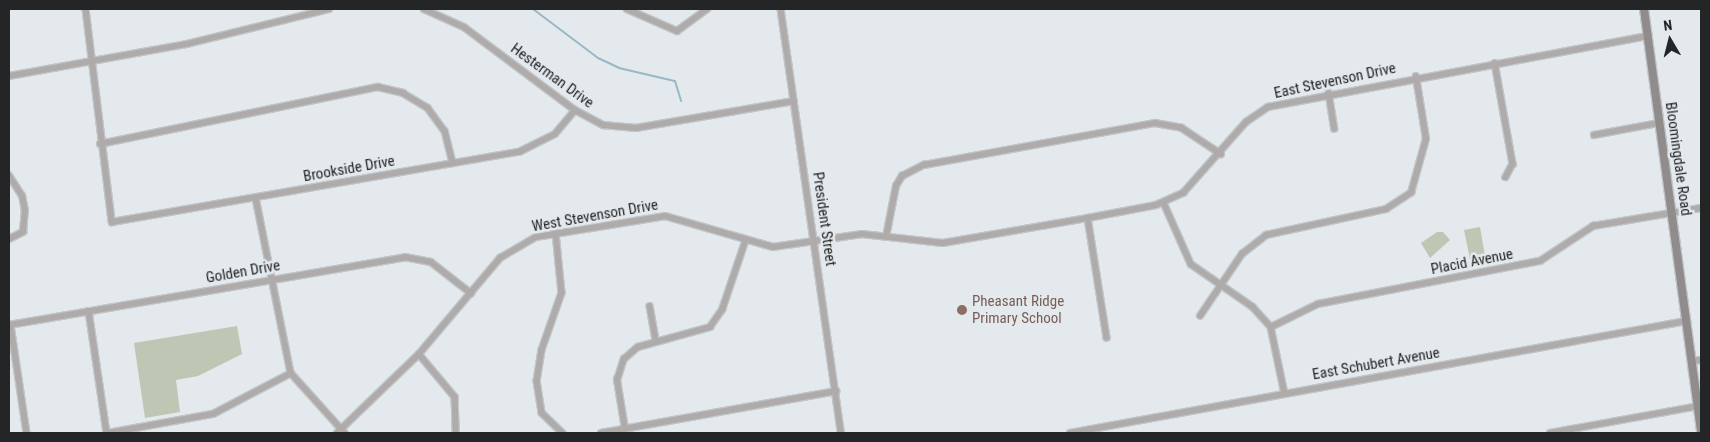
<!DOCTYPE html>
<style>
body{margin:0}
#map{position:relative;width:1710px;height:442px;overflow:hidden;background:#e4e9ed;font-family:"Roboto Condensed",sans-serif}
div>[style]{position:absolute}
.green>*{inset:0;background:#bdc7b3}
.stream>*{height:2px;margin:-1px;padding:0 1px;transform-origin:1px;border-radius:1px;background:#98b8c6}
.roads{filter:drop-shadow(1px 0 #c1c6c9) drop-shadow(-1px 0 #c1c6c9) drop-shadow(0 1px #c1c6c9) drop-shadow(0 -1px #c1c6c9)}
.minor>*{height:5.5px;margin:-2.75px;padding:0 2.75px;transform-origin:2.75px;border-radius:2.75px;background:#aeabaa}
.secondary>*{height:8px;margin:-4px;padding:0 4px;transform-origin:4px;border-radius:4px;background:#918c8c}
.dots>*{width:14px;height:14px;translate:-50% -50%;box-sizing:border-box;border:2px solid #e4e9ed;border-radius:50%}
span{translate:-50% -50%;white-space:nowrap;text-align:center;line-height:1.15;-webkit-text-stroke:5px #e4e9ed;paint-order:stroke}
.street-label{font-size:15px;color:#232526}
.education-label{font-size:15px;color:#785e54}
.left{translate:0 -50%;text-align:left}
.frame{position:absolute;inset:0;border:10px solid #232526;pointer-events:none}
.north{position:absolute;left:1645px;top:15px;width:50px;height:50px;-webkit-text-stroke:4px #e4e9ed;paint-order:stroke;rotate:352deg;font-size:14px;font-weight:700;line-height:20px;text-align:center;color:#232526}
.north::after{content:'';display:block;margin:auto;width:18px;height:22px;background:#232526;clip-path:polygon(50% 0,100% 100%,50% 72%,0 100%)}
</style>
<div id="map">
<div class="green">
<div style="clip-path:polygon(1480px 227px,1485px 256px,1470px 259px,1464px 230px)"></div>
<div style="clip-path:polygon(1437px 232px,1443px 232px,1450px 240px,1430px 258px,1421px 243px)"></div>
<div style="clip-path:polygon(237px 326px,242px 354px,198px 376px,176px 380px,180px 412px,145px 418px,134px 343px)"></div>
</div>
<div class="stream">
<div style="left:533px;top:9px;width:81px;rotate:37deg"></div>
<div style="left:598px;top:58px;width:23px;rotate:25deg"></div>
<div style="left:619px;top:68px;width:57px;rotate:13.1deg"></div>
<div style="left:675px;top:81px;width:21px;rotate:73deg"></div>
</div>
<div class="roads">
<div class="minor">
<div style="left:86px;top:9px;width:215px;rotate:83deg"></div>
<div style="left:112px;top:222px;width:413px;rotate:-9.8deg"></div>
<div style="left:519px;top:152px;width:40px;rotate:-26.6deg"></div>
<div style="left:555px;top:134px;width:31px;rotate:-50deg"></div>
<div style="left:424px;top:9px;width:44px;rotate:24.2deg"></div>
<div style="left:464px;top:27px;width:139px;rotate:36.8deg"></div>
<div style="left:575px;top:110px;width:32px;rotate:28deg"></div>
<div style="left:603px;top:125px;width:33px;rotate:5deg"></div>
<div style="left:636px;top:128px;width:160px;rotate:-9.7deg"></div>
<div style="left:627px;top:9px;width:55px;rotate:23.7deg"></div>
<div style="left:677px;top:31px;width:37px;rotate:-36deg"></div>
<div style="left:781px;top:9px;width:428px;rotate:81.9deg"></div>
<div style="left:1495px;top:63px;width:103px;rotate:79.9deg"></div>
<div style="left:1513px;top:164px;width:15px;rotate:118deg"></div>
<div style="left:9px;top:76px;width:181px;rotate:-10.2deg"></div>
<div style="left:187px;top:44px;width:146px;rotate:-13.8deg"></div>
<div style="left:1329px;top:93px;width:36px;rotate:81deg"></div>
<div style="left:1594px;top:135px;width:66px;rotate:-10.5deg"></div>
<div style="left:100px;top:144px;width:284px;rotate:-11.6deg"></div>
<div style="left:378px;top:87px;width:26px;rotate:13deg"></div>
<div style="left:403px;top:93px;width:29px;rotate:31deg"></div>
<div style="left:428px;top:108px;width:29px;rotate:54deg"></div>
<div style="left:445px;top:131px;width:33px;rotate:76deg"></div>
<div style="left:256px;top:198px;width:178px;rotate:78.7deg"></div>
<div style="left:291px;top:373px;width:81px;rotate:48deg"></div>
<div style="left:1164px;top:203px;width:67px;rotate:66.1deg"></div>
<div style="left:1191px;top:264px;width:75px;rotate:34.7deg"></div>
<div style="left:1253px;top:307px;width:27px;rotate:48deg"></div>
<div style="left:1271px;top:327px;width:68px;rotate:78.2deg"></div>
<div style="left:1088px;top:218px;width:121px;rotate:81deg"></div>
<div style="left:556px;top:233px;width:60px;rotate:84.3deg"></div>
<div style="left:562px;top:293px;width:60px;rotate:109.3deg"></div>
<div style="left:542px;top:350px;width:31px;rotate:99deg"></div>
<div style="left:537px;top:381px;width:32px;rotate:81deg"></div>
<div style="left:542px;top:413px;width:29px;rotate:44deg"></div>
<div style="left:886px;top:237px;width:52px;rotate:-78.9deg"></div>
<div style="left:896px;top:186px;width:12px;rotate:-59deg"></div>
<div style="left:902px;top:176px;width:25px;rotate:-27deg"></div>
<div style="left:924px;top:165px;width:235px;rotate:-10.3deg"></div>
<div style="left:1155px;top:123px;width:27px;rotate:10deg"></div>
<div style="left:1182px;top:128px;width:47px;rotate:33.7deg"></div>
<div style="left:9px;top:239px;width:16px;rotate:-27deg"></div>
<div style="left:23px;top:232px;width:21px;rotate:-85deg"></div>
<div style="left:25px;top:211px;width:15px;rotate:-101deg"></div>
<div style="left:22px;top:196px;width:24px;rotate:-123deg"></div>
<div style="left:650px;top:306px;width:36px;rotate:80deg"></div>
<div style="left:89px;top:311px;width:123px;rotate:81.6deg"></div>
<div style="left:1200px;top:316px;width:75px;rotate:-55.9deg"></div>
<div style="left:1242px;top:254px;width:31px;rotate:-38deg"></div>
<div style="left:1266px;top:235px;width:123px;rotate:-12.2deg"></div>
<div style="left:1386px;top:209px;width:30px;rotate:-33deg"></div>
<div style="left:1411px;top:193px;width:56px;rotate:-74.5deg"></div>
<div style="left:1426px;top:139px;width:63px;rotate:-99.2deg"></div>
<div style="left:9px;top:325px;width:402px;rotate:-9.7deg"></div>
<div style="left:405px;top:257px;width:26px;rotate:11deg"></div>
<div style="left:431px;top:262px;width:51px;rotate:37.8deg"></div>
<div style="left:11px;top:325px;width:109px;rotate:81.6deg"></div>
<div style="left:1271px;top:327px;width:52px;rotate:-26.1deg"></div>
<div style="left:1318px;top:304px;width:226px;rotate:-11deg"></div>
<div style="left:1540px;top:261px;width:64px;rotate:-33.4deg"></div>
<div style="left:1593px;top:226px;width:109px;rotate:-9.5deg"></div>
<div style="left:419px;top:354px;width:56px;rotate:50.1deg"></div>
<div style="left:455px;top:397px;width:36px;rotate:88deg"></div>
<div style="left:1692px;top:361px;width:9px;rotate:-6deg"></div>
<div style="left:625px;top:429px;width:50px;rotate:-99.3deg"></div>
<div style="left:617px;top:380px;width:22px;rotate:-72deg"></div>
<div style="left:624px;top:359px;width:18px;rotate:-41deg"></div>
<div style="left:638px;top:347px;width:75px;rotate:-15.5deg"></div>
<div style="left:710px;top:327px;width:21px;rotate:-55deg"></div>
<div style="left:722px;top:310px;width:72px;rotate:-71.3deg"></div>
<div style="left:108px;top:433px;width:107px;rotate:-10.3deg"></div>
<div style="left:213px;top:414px;width:88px;rotate:-27.7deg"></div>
<div style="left:337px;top:433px;width:114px;rotate:-43.9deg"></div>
<div style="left:419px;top:354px;width:126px;rotate:-49.8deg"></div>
<div style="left:500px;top:258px;width:42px;rotate:-30.3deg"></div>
<div style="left:536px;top:237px;width:131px;rotate:-9.2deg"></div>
<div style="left:665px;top:216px;width:112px;rotate:16deg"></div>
<div style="left:773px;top:247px;width:90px;rotate:-8.3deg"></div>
<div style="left:862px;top:234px;width:81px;rotate:6.3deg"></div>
<div style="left:943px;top:243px;width:147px;rotate:-9.8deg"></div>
<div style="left:1088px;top:218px;width:69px;rotate:-10.8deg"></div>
<div style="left:1156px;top:205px;width:30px;rotate:-24deg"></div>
<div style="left:1183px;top:193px;width:95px;rotate:-48.4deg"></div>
<div style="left:1246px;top:122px;width:27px;rotate:-34deg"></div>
<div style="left:1268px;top:107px;width:387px;rotate:-10.6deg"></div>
<div style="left:601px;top:433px;width:239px;rotate:-10.1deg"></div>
<div style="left:1070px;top:433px;width:626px;rotate:-10.3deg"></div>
<div style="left:1550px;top:433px;width:150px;rotate:-10.3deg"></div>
</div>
<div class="secondary">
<div style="left:1644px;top:9px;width:426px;rotate:82.3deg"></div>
</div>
</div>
<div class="dots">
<div style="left:962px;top:310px;background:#8d6e63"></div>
</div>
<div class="street-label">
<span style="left:552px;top:76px;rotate:36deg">Hesterman Drive</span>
<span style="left:1335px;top:81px;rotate:-12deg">East Stevenson Drive</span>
<span style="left:1678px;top:159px;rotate:82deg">Bloomingdale Road</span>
<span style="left:349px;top:169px;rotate:-10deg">Brookside Drive</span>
<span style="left:595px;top:216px;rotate:-10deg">West Stevenson Drive</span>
<span style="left:824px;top:219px;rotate:82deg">President Street</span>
<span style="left:1472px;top:262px;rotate:-11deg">Placid Avenue</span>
<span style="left:243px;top:272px;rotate:-10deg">Golden Drive</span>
<span style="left:1376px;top:364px;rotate:-10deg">East Schubert Avenue</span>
</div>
<div class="education-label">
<span class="left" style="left:972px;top:310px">Pheasant Ridge<br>Primary School</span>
</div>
<div class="frame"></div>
<div class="north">N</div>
</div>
